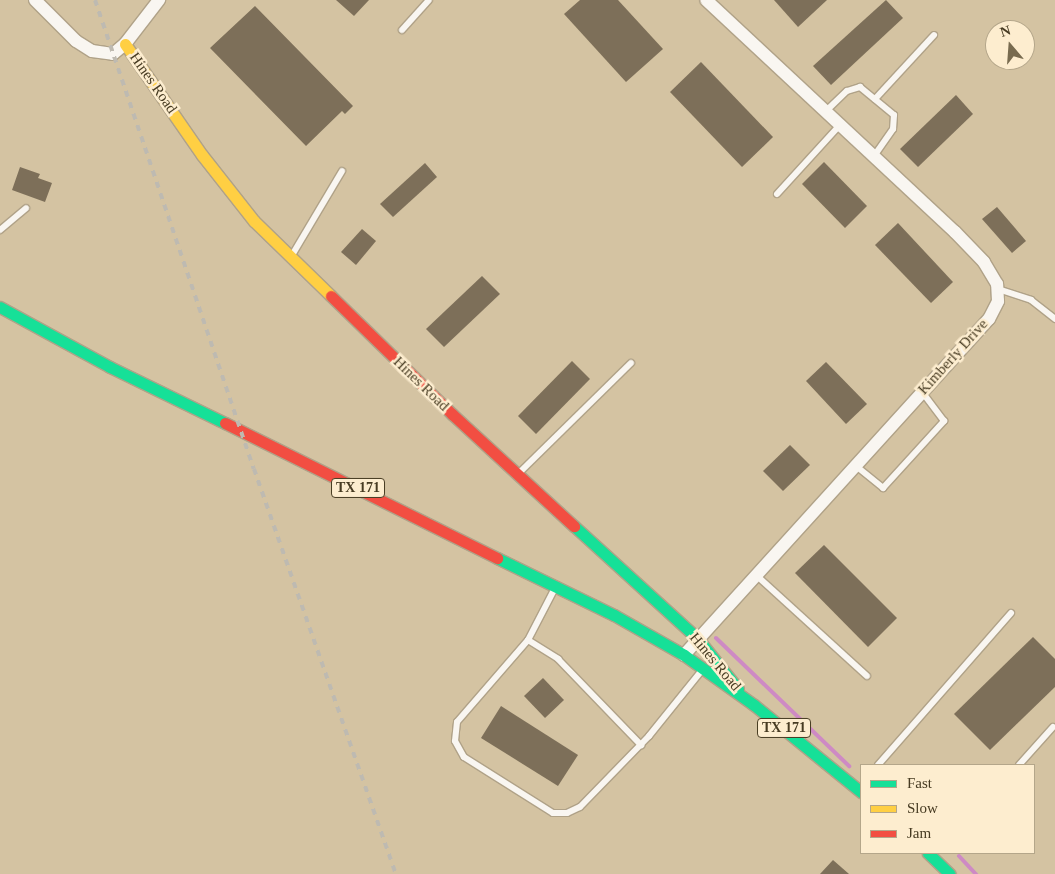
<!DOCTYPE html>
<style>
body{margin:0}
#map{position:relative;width:1055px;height:874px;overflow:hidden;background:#d4c3a2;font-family:Georgia,serif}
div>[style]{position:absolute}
.stream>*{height:4px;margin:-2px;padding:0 2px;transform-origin:2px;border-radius:2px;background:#ce8ac4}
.building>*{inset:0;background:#7d6f59}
.roads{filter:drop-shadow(1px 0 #b0a288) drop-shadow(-1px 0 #b0a288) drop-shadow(0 1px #b0a288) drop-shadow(0 -1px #b0a288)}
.lane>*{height:6px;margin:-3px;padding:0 3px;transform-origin:3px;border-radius:3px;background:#f9f6f1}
.street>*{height:12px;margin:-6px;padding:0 6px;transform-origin:6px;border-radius:6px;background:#f9f6f1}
.fast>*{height:11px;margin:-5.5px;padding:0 5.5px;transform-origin:5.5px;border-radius:5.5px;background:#16e098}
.slow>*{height:11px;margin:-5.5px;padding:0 5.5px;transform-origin:5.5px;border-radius:5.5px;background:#ffcf43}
.jam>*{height:11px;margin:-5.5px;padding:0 5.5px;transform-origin:5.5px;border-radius:5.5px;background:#f24e42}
.rail>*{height:4px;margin-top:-2px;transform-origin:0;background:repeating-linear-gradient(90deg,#bebab1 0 6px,transparent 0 12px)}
span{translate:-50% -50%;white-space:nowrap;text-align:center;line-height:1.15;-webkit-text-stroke:5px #fdedcf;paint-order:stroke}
.shield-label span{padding:1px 4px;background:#fdedcf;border:1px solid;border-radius:4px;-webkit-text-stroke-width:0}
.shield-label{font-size:14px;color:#473b22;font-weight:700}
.street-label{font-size:15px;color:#473b22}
.legend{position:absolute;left:860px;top:764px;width:175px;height:90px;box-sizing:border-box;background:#fdedcf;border:1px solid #b4a68a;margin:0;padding:6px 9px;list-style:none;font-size:15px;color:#473b22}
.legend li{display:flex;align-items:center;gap:10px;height:25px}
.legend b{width:25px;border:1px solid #b4a68a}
.north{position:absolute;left:985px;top:20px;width:50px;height:50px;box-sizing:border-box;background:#fdedcf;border:1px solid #b4a68a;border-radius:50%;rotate:342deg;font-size:14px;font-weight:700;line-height:20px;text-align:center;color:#473b22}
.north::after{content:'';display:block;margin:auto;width:18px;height:22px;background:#786b4f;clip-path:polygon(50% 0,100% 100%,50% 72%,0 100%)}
</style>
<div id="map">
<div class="stream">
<div style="left:716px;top:638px;width:185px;rotate:43.9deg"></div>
<div style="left:959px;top:856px;width:25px;rotate:47deg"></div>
</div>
<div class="building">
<div style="clip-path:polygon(336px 0,369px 0,354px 16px)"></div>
<div style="clip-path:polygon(580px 0,618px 0,663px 49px,626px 82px,564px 14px)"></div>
<div style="clip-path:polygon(774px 0,827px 0,798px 27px)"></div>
<div style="clip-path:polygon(886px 0,903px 18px,831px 85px,813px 66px)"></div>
<div style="clip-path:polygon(255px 6px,353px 106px,345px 114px,342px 111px,306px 146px,210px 48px)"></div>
<div style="clip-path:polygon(701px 62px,773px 137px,742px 167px,670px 92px)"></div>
<div style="clip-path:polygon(956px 95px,973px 114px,918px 167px,900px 149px)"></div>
<div style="clip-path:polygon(824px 162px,867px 206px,845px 228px,802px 184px)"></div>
<div style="clip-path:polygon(425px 163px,437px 177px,393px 217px,380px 204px)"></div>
<div style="clip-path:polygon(20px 167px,40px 174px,38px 178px,52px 183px,45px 202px,12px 190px)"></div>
<div style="clip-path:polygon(997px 207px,1026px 241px,1012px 253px,982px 219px)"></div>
<div style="clip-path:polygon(898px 223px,953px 282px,931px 303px,875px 245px)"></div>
<div style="clip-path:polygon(362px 229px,376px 241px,356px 265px,341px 252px)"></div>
<div style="clip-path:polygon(482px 276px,500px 294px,444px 347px,426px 329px)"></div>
<div style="clip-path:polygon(572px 361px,590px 379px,536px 434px,518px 416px)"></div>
<div style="clip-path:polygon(826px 362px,867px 404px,846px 424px,806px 381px)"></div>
<div style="clip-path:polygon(790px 445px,810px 465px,783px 491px,763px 471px)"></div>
<div style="clip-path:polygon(824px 545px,897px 618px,868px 647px,795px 573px)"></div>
<div style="clip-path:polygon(1033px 637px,1055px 659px,1055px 687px,990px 750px,954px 714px)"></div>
<div style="clip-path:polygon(543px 678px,564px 700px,545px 718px,524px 696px)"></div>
<div style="clip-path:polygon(501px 706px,578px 755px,558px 786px,481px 738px)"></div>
<div style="clip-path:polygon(833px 860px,849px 874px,820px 874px)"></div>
</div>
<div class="roads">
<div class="lane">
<div style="left:402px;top:30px;width:40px;rotate:-48deg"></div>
<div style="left:875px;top:99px;width:87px;rotate:-47.3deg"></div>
<div style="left:826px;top:111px;width:29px;rotate:-44deg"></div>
<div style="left:847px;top:91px;width:14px;rotate:-17deg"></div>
<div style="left:860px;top:87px;width:44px;rotate:39.5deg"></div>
<div style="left:894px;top:115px;width:14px;rotate:94deg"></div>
<div style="left:893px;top:129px;width:33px;rotate:125deg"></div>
<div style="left:777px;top:194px;width:95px;rotate:-47.6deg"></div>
<div style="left:0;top:230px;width:34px;rotate:-40deg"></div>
<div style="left:291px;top:257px;width:100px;rotate:-59.3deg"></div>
<div style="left:998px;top:289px;width:35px;rotate:18deg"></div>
<div style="left:1031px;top:300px;width:31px;rotate:38deg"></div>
<div style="left:856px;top:466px;width:35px;rotate:39deg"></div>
<div style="left:883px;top:488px;width:91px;rotate:-47.7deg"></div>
<div style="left:944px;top:421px;width:36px;rotate:-127deg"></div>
<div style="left:519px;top:473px;width:157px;rotate:-44.5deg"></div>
<div style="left:756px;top:575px;width:150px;rotate:42.3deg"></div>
<div style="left:555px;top:588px;width:59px;rotate:117.4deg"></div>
<div style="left:528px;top:640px;width:36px;rotate:32deg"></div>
<div style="left:558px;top:659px;width:120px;rotate:46deg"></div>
<div style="left:528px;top:640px;width:108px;rotate:130.9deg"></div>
<div style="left:457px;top:722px;width:19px;rotate:96deg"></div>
<div style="left:455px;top:741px;width:18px;rotate:61deg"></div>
<div style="left:464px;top:757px;width:105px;rotate:32.2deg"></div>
<div style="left:553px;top:813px;width:14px"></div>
<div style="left:567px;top:813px;width:14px;rotate:-25deg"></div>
<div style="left:580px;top:807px;width:99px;rotate:-45.8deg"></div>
<div style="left:649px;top:736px;width:85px;rotate:-51.2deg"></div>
<div style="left:878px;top:765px;width:202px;rotate:-48.8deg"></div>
<div style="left:1019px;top:765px;width:51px;rotate:-48.2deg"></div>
</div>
<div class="street">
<div style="left:35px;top:0;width:58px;rotate:45deg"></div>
<div style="left:76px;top:41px;width:19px;rotate:32deg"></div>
<div style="left:92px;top:51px;width:21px;rotate:8deg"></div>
<div style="left:113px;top:54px;width:16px;rotate:-40deg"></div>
<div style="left:125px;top:44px;width:56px;rotate:-52.3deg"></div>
<div style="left:684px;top:655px;width:454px;rotate:-47.8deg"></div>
<div style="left:989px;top:319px;width:20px;rotate:-63deg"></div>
<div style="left:998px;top:301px;width:17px;rotate:-93deg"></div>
<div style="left:997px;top:284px;width:26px;rotate:-121deg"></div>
<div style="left:984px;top:262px;width:42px;rotate:-134deg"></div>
<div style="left:955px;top:232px;width:340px;rotate:-137deg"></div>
</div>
<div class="fast">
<div style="left:0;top:307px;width:125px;rotate:28.6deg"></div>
<div style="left:110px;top:367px;width:128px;rotate:26deg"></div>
<div style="left:574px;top:526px;width:168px;rotate:42.3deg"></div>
<div style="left:698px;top:639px;width:64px;rotate:51.3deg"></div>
<div style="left:497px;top:558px;width:130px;rotate:26deg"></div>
<div style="left:614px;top:615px;width:81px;rotate:29.7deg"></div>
<div style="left:684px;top:655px;width:86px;rotate:35.5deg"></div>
<div style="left:754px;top:705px;width:138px;rotate:39.1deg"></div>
<div style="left:928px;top:853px;width:30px;rotate:44deg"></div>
</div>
<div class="slow">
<div style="left:125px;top:44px;width:135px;rotate:55.3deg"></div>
<div style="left:202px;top:155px;width:84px;rotate:51.8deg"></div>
<div style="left:254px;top:221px;width:107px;rotate:44.2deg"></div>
</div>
<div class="jam">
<div style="left:331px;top:296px;width:169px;rotate:44.3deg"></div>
<div style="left:452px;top:414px;width:166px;rotate:42.6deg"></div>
<div style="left:225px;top:423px;width:304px;rotate:26.4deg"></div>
</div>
</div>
<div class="rail">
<div style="left:95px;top:0;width:495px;rotate:71.3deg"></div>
<div style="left:254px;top:469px;width:429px;rotate:70.7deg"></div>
</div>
<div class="shield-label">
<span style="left:358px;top:488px">TX 171</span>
<span style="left:784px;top:728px">TX 171</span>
</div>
<div class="street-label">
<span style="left:153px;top:83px;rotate:55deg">Hines Road</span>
<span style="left:953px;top:357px;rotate:-48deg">Kimberly Drive</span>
<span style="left:421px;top:384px;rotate:44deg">Hines Road</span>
<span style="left:715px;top:662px;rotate:50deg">Hines Road</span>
</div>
<ul class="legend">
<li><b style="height:6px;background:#16e098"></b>Fast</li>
<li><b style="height:6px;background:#ffcf43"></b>Slow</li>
<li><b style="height:6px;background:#f24e42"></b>Jam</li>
</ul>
<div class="north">N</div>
</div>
